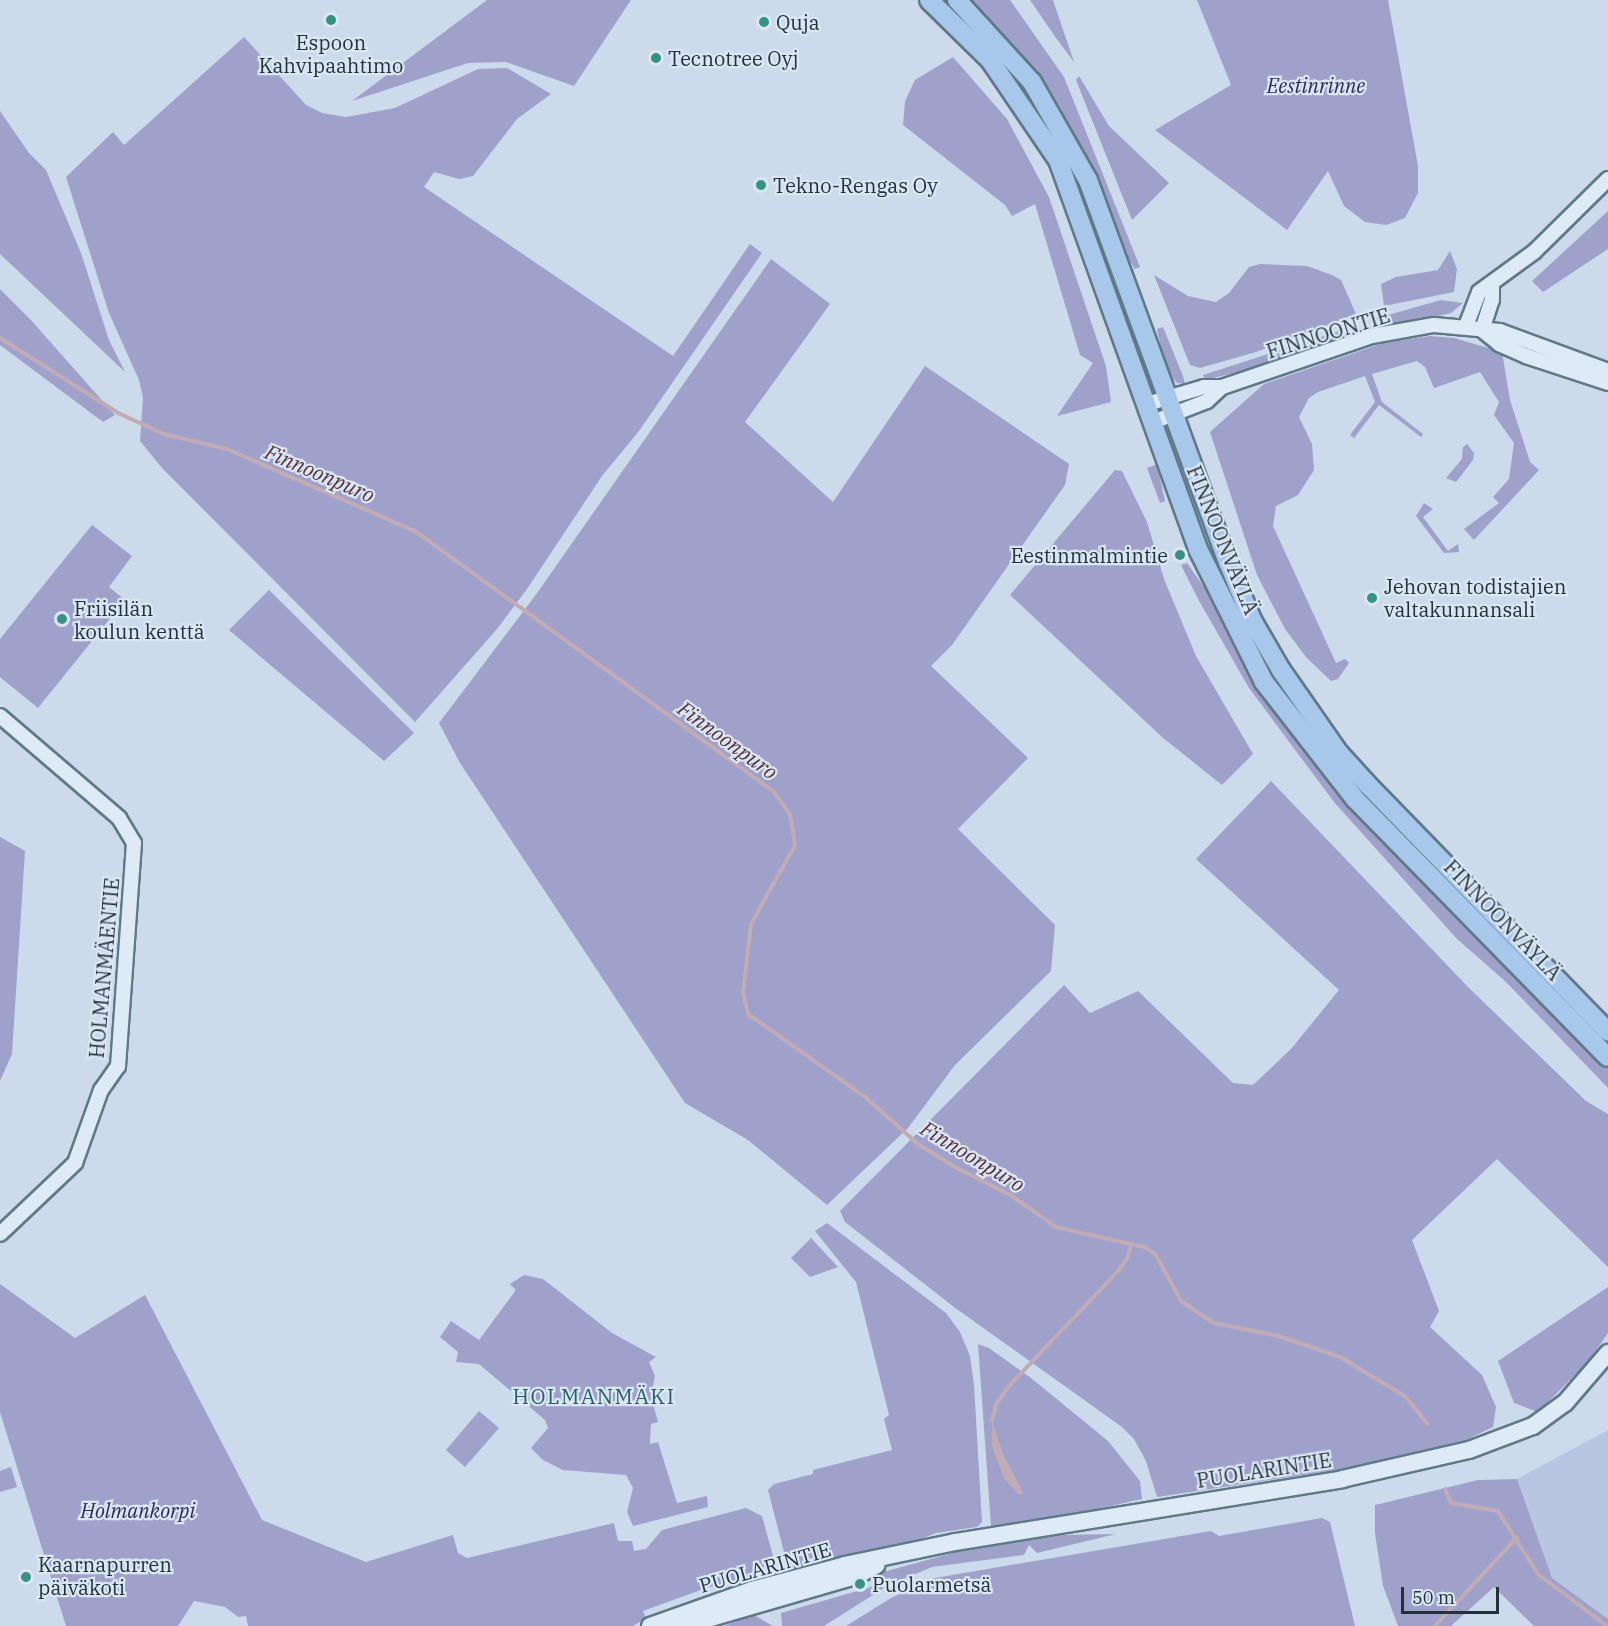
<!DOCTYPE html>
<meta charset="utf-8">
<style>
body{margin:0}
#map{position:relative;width:1608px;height:1626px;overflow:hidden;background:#ccdaec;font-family:"IBM Plex Serif",serif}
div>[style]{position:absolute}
.farmland>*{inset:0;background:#b9c6e1}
.green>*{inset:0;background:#a0a1ca}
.water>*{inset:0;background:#c1abb5}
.stream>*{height:4px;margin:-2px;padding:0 2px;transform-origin:2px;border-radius:2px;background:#c1abb5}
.roads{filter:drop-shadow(2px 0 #607988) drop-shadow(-2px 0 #607988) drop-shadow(0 2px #607988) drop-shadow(0 -2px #607988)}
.tertiary>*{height:14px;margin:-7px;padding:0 7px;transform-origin:7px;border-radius:7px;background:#dfeaf7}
.secondary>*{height:16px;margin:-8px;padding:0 8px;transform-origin:8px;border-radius:8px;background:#dfeaf7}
.primary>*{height:18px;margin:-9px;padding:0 9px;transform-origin:9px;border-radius:9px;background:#a7c7eb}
.dots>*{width:16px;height:16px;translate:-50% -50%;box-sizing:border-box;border:3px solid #dbe6f4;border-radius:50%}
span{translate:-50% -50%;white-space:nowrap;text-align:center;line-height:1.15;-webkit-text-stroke:4.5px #dbe6f4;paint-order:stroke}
.poi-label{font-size:20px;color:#23323a}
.left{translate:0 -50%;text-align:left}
.right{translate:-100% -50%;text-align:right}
.park-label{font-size:20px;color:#2f2b55;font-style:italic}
.street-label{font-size:20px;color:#23323a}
.water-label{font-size:21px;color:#59333b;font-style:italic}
.neighbourhood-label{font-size:21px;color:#256064;letter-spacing:1.5px}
.scale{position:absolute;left:1401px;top:1587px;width:98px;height:27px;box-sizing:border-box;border:3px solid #23323a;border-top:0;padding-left:8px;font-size:18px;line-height:21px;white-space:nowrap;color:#23323a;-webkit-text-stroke:4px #dbe6f4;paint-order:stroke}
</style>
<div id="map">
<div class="farmland">
<div style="clip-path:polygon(1608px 1430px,1608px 1619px,1552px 1579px,1517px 1479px)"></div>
</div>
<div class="green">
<div style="clip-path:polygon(487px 0,631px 0,574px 86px,506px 62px,468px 63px,352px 101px)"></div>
<div style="clip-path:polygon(968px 0,1010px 0,1064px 77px,1140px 267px,1135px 269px,1121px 247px,1093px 172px,1071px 128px,1025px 59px)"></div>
<div style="clip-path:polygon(1030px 0,1053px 0,1074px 62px,1056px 38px)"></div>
<div style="clip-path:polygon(1197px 0,1388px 0,1418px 166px,1418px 193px,1405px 218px,1386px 225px,1365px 222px,1344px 206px,1328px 171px,1287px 230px,1155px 130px,1231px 85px)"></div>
<div style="clip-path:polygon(244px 37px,306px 105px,322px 113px,346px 117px,395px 108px,478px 69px,507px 68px,551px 94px,517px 119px,473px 176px,459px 179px,434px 172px,424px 187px,673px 356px,750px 244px,762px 253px,639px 431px,602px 476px,527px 589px,497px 629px,415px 722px,162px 468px,140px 441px,143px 397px,139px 380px,109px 313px,66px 177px,113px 132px,124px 145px)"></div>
<div style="clip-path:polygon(953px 57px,1007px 119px,1049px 197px,1106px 366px,1111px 402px,1057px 416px,1093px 363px,1080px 355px,1035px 204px,1012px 216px,1005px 205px,903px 125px,905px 101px,915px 80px)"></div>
<div style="clip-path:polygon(1079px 76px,1109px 126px,1169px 183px,1132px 220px,1076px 80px)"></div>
<div style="clip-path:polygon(0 111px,29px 153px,46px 170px,81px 253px,109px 340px,125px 372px,0 254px)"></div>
<div style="clip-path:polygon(1608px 211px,1608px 249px,1543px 292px,1532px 281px)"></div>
<div style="clip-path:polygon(1450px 251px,1457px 269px,1454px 292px,1384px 306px,1381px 284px,1396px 277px,1438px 270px)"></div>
<div style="clip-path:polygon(771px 259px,830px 304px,745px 422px,833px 502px,925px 366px,1069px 464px,1065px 485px,952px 645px,931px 666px,1028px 758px,958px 829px,1055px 925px,1051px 971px,955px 1065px,908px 1128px,827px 1205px,748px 1140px,685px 1103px,460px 763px,439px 723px,535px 596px)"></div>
<div style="clip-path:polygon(1260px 264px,1307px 266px,1332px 275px,1341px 280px,1356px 314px,1256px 352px,1200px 368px,1190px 365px,1154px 275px,1188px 296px,1216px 302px,1229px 293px,1249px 267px)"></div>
<div style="clip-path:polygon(0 289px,30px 319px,115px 415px,103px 422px,0 345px)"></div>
<div style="clip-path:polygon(1441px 300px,1463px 303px,1451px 313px,1390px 326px,1374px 319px)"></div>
<div style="clip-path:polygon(1355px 326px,1341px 338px,1245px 370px,1205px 380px,1203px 375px)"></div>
<div style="clip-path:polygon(1163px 327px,1183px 376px,1185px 384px,1177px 383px,1166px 371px,1157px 329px)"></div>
<div style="clip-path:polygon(1430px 336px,1454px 338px,1502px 352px,1510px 400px,1530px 462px,1539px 470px,1474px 540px,1464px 529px,1499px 503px,1493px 497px,1509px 479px,1514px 443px,1494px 415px,1499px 402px,1480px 372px,1434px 388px,1425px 367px,1417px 361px,1372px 374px,1382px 402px,1423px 434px,1421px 437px,1379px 405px,1354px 438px,1350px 435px,1375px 402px,1365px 376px,1318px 392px,1309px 398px,1299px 417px,1312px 444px,1314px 470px,1298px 495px,1276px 506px,1273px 526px,1336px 663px,1345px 659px,1349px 663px,1338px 679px,1331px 681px,1306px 657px,1285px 629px,1257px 575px,1210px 432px,1264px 384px,1383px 343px)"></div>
<div style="clip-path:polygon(1467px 444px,1474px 453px,1473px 460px,1456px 482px,1446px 478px,1462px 459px,1463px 447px)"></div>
<div style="clip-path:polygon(1157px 464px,1165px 501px,1160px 503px,1147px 468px)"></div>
<div style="clip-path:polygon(1115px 470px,1122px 471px,1147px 522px,1164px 579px,1196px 656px,1253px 754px,1222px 785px,1162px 737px,1010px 595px)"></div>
<div style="clip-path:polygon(1424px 503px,1433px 509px,1423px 517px,1448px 551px,1458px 544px,1459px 552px,1444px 553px,1416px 516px)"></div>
<div style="clip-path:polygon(92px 525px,132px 556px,109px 587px,125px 600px,38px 708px,0 677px,0 639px)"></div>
<div style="clip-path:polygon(1187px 563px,1204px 587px,1244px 664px,1311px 761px,1462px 922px,1608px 1068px,1608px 1088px,1506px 982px,1457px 939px,1334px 802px,1249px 688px,1198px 599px,1181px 565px)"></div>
<div style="clip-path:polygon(269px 590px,414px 733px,384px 761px,229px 630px)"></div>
<div style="clip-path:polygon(1271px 781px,1469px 988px,1586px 1101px,1608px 1114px,1608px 1267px,1497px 1159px,1412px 1240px,1439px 1311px,1430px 1327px,1482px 1375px,1496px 1407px,1493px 1427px,1449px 1448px,1377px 1464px,1157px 1497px,1146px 1461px,1134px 1439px,1122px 1427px,954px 1307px,845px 1222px,840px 1211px,1064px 985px,1090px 1013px,1138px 991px,1233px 1083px,1253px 1085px,1291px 1049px,1339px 990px,1196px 859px)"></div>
<div style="clip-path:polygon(0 837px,25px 851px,12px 1054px,0 1081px)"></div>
<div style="clip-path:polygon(827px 1223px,946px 1313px,960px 1332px,970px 1356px,974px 1385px,982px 1522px,977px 1527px,936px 1533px,903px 1546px,796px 1572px,787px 1564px,768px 1490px,774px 1484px,813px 1474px,813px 1470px,892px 1450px,884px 1419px,889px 1415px,856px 1282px,815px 1231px)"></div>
<div style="clip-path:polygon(811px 1238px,838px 1267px,810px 1277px,791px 1258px)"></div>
<div style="clip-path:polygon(524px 1275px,543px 1279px,612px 1333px,656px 1357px,649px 1362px,655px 1376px,651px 1396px,658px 1422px,651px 1424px,650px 1444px,658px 1442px,677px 1503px,707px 1496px,708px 1507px,633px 1526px,627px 1512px,633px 1488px,626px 1475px,563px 1470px,543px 1460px,531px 1448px,548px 1428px,545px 1420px,479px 1364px,456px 1362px,458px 1352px,440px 1337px,451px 1321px,479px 1340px,516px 1290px,510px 1284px)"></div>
<div style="clip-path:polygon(0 1284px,75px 1338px,145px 1295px,262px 1520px,366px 1562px,453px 1535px,458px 1553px,467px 1558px,614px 1523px,618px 1541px,632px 1541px,634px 1551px,646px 1549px,662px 1530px,746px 1508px,762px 1516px,773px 1556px,754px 1578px,709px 1587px,643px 1611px,646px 1618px,633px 1626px,248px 1626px,246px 1616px,238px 1617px,225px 1607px,194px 1601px,178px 1626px,66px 1626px,0 1412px)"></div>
<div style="clip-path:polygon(1608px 1287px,1608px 1333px,1588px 1362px,1538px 1412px,1514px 1403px,1498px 1361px)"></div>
<div style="clip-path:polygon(978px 1344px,989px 1348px,1031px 1378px,1108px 1441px,1140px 1481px,1142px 1499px,1031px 1524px,1000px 1529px,991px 1526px)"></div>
<div style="clip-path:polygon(479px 1411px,499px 1428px,465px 1467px,446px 1450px)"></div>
<div style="clip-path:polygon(11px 1467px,17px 1487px,0 1492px,0 1471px)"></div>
<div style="clip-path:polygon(1517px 1479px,1552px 1578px,1608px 1619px,1608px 1626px,1534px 1626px,1494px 1587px,1451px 1626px,1398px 1626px,1383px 1586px,1375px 1533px,1375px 1505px,1478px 1480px)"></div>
<div style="clip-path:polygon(1322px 1518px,1330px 1522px,1355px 1626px,846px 1626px,891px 1598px,935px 1578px,1211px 1531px,1219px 1536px)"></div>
<div style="clip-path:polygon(1116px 1534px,1037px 1553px,1029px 1545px,1024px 1555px,932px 1567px,894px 1583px,876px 1574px,960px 1551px,1063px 1535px)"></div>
<div style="clip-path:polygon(878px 1585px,884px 1588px,824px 1626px,782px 1626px,781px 1613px)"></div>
<div style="clip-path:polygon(754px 1615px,773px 1626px,724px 1626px)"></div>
</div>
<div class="water">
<div style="clip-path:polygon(992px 1420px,1003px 1454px,1024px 1494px,1018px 1494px,1004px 1478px,992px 1446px)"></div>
</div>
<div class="stream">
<div style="left:0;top:338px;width:140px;rotate:32.4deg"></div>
<div style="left:118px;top:413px;width:51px;rotate:24.5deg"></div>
<div style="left:164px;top:434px;width:65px;rotate:13.4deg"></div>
<div style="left:227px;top:449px;width:205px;rotate:23.6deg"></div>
<div style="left:415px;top:531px;width:444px;rotate:36deg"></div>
<div style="left:774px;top:792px;width:27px;rotate:54deg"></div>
<div style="left:790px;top:814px;width:31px;rotate:81deg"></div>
<div style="left:795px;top:845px;width:90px;rotate:119.1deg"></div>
<div style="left:751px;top:924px;width:69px;rotate:96.6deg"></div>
<div style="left:743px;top:993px;width:22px;rotate:77deg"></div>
<div style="left:748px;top:1014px;width:142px;rotate:35.3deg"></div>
<div style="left:864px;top:1096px;width:72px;rotate:41.6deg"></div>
<div style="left:918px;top:1144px;width:44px;rotate:31.9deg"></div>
<div style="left:955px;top:1167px;width:64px;rotate:27deg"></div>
<div style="left:1012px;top:1196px;width:54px;rotate:35.2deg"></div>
<div style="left:1056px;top:1227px;width:90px;rotate:12.8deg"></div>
<div style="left:1144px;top:1247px;width:13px;rotate:32deg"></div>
<div style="left:1155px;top:1254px;width:54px;rotate:61deg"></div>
<div style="left:1181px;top:1301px;width:40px;rotate:34deg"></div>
<div style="left:1214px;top:1323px;width:66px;rotate:11.3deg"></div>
<div style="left:1279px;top:1336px;width:65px;rotate:19deg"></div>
<div style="left:1340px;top:1357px;width:76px;rotate:31deg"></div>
<div style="left:1405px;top:1396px;width:36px;rotate:51deg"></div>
<div style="left:992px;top:1420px;width:18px;rotate:-74deg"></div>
<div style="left:997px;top:1403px;width:19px;rotate:-55deg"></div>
<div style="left:1008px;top:1387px;width:161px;rotate:-46.5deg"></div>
<div style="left:1119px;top:1270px;width:16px;rotate:-55deg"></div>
<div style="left:1128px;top:1257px;width:14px;rotate:-78deg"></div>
<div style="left:1445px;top:1489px;width:15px;rotate:67deg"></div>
<div style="left:1451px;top:1503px;width:48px;rotate:9.7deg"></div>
<div style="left:1498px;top:1511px;width:75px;rotate:57.6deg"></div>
<div style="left:1538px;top:1574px;width:86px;rotate:37deg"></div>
<div style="left:1435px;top:1626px;width:121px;rotate:-47.3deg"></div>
</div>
<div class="roads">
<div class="tertiary">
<div style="left:1466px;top:326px;width:36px;rotate:-69deg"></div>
<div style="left:1479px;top:292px;width:68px;rotate:-36deg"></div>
<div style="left:1534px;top:252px;width:104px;rotate:-44.6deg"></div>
<div style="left:1482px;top:330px;width:22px;rotate:39deg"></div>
<div style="left:1499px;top:344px;width:30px;rotate:24deg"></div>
<div style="left:1526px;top:356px;width:86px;rotate:18.2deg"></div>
<div style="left:1482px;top:330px;width:32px;rotate:-72deg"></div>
<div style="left:1492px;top:300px;width:17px;rotate:-90deg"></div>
<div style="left:1147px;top:404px;width:59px;rotate:-16.6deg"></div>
<div style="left:1204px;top:387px;width:18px"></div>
<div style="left:1222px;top:387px;width:158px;rotate:-18.8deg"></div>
<div style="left:1372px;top:336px;width:63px;rotate:-10.1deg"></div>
<div style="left:1434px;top:325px;width:66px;rotate:5.2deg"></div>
<div style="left:1500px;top:331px;width:115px;rotate:20.3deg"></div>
<div style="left:1153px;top:422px;width:58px;rotate:-21.3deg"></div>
<div style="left:1207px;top:401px;width:21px;rotate:-43deg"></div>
<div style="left:0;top:716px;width:157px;rotate:40.6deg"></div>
<div style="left:119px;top:818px;width:29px;rotate:59deg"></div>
<div style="left:134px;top:843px;width:224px;rotate:94.1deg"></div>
<div style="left:118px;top:1066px;width:29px;rotate:125deg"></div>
<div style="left:101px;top:1090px;width:77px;rotate:109.6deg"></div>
<div style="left:75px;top:1163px;width:103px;rotate:136.6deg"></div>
</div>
<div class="secondary">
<div style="left:650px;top:1626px;width:108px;rotate:-19.4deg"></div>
<div style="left:752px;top:1590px;width:96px;rotate:-15deg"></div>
<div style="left:845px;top:1565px;width:112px;rotate:-11.8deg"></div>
<div style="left:955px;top:1542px;width:392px;rotate:-9.2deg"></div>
<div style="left:1342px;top:1479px;width:130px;rotate:-12.9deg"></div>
<div style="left:1469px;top:1450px;width:68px;rotate:-20.6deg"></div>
<div style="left:1533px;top:1426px;width:39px;rotate:-36deg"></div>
<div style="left:1565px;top:1403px;width:66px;rotate:-49.3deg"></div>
<div style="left:683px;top:1626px;width:182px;rotate:-16.2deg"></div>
<div style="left:858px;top:1575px;width:21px;rotate:-28deg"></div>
</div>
<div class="primary">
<div style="left:929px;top:0;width:86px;rotate:44.5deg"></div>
<div style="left:990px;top:60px;width:121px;rotate:55.8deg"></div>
<div style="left:1058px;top:160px;width:413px;rotate:70.2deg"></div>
<div style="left:1198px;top:549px;width:148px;rotate:63.6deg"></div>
<div style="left:1264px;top:682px;width:148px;rotate:52.1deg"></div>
<div style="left:1355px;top:799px;width:361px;rotate:45.6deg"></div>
<div style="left:957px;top:0;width:111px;rotate:47.6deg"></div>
<div style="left:1032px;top:82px;width:113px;rotate:60.3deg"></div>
<div style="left:1088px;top:180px;width:407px;rotate:69.9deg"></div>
<div style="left:1228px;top:562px;width:63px;rotate:67.5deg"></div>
<div style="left:1252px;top:620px;width:58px;rotate:59.9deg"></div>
<div style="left:1281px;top:670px;width:101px;rotate:55.1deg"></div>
<div style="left:1339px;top:753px;width:43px;rotate:47.8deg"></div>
<div style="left:1368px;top:785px;width:344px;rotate:45.8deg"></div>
</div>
</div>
<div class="dots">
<div style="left:331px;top:20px;background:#359384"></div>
<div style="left:764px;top:22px;background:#359384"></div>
<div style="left:656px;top:58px;background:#359384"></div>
<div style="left:761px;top:185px;background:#359384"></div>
<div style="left:1180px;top:555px;background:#359384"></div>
<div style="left:1372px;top:598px;background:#359384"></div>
<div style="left:62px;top:619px;background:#359384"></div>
<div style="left:26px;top:1577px;background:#359384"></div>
<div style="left:860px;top:1584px;background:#359384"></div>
</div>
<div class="poi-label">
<span class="left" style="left:776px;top:22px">Quja</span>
<span style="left:331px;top:54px">Espoon<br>Kahvipaahtimo</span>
<span class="left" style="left:668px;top:58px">Tecnotree Oyj</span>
<span class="left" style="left:773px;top:185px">Tekno-Rengas Oy</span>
<span class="right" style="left:1168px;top:555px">Eestinmalmintie</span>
<span class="left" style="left:1384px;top:598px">Jehovan todistajien<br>valtakunnansali</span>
<span class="left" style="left:74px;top:620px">Friisilän<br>koulun kenttä</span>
<span class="left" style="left:38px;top:1576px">Kaarnapurren<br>päiväkoti</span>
<span class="left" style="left:872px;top:1584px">Puolarmetsä</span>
</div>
<div class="park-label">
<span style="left:1316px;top:85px">Eestinrinne</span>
<span style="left:138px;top:1510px">Holmankorpi</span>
</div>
<div class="street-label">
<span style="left:1328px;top:333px;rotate:-17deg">FINNOONTIE</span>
<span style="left:1223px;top:540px;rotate:68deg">FINNOONVÄYLÄ</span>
<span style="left:1503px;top:920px;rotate:46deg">FINNOONVÄYLÄ</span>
<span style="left:104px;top:968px;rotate:-85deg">HOLMANMÄENTIE</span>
<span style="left:1264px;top:1470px;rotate:-9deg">PUOLARINTIE</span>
<span style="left:765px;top:1567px;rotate:-16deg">PUOLARINTIE</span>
</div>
<div class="water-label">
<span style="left:320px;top:473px;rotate:23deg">Finnoonpuro</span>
<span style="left:728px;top:740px;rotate:36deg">Finnoonpuro</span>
<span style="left:973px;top:1156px;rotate:31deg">Finnoonpuro</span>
</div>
<div class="neighbourhood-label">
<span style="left:594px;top:1396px">HOLMANMÄKI</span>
</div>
<div class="scale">50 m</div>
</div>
